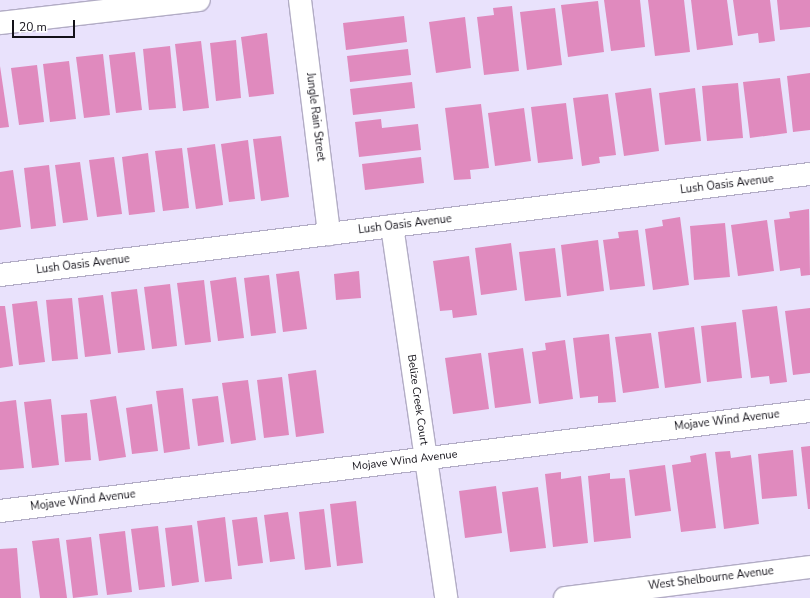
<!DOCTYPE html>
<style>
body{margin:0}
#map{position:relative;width:810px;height:598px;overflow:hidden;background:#e9e2fc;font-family:"Nunito Sans",sans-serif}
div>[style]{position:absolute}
.building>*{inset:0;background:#e08abe}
.roads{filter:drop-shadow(1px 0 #b2acc5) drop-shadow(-1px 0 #b2acc5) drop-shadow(0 1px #b2acc5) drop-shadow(0 -1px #b2acc5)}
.minor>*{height:22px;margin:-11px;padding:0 11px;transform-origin:11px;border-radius:11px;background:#fff}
span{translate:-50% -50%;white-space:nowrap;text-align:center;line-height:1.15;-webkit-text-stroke:3px #fff;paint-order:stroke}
.street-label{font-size:11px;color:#131119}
.scale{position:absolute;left:12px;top:20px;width:63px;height:18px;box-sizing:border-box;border:2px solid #131119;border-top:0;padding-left:5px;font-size:12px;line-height:14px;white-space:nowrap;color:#131119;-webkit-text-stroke:3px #fff;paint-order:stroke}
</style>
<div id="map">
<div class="building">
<div style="clip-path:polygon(604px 0,640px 0,645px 47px,611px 51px)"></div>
<div style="clip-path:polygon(648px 0,684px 0,690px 52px,655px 56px)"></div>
<div style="clip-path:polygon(691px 0,727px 0,733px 45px,697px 50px)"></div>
<div style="clip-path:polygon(733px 0,770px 0,775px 41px,759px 43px,758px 33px,738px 36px)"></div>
<div style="clip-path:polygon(777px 0,810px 0,810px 27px,780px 30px)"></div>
<div style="clip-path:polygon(598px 1px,604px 52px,568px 57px,561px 5px)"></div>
<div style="clip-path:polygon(512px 6px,519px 71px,484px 75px,477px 17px,494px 15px,493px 8px)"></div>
<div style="clip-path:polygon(555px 8px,562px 65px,527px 70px,520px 12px)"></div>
<div style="clip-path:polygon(404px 16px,407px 42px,346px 50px,343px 23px)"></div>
<div style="clip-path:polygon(465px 17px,471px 68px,436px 73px,429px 22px)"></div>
<div style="clip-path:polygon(267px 33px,274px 94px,249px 97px,241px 37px)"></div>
<div style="clip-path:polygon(236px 40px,241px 98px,216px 101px,210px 43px)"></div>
<div style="clip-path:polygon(201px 41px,209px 108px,183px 111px,175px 44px)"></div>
<div style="clip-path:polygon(170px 46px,176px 108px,149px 110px,143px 49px)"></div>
<div style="clip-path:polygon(408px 49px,411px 75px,350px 82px,347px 56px)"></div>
<div style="clip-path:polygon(135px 52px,142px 110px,116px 113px,109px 55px)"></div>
<div style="clip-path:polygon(103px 54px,110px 115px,84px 118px,76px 57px)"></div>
<div style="clip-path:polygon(69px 61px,76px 119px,50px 122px,43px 64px)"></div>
<div style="clip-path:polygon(37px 65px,44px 122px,19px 125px,11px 68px)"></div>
<div style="clip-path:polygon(0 66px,9px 127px,0 128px)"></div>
<div style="clip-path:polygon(810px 73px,810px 130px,793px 132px,787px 76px)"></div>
<div style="clip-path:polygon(780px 78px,787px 133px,750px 138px,743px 82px)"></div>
<div style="clip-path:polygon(412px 82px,415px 108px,353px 115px,350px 89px)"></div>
<div style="clip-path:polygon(738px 83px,743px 138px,707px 141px,702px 86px)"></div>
<div style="clip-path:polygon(651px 88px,659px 151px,624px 156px,615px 93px)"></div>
<div style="clip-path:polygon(695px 88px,701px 141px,665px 145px,659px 93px)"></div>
<div style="clip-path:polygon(608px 94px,616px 155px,599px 157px,600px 163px,582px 166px,573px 98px)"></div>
<div style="clip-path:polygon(566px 103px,573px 159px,538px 163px,531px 107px)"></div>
<div style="clip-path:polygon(481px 104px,489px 168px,470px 170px,471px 179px,454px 180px,445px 108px)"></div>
<div style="clip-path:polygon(524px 108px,531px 161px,495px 166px,488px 113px)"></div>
<div style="clip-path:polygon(381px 119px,382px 128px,418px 124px,421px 150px,359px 157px,355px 122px)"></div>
<div style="clip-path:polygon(281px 136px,289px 197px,261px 201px,253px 139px)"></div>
<div style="clip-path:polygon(248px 140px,255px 199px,229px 202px,221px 144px)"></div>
<div style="clip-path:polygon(215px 144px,223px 205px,196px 209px,187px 148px)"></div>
<div style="clip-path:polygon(182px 148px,189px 208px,163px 211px,155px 151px)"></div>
<div style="clip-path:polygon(148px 153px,155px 212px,129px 215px,122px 157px)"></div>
<div style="clip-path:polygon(114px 157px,122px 214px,97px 217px,89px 160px)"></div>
<div style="clip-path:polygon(421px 157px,424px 183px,365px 190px,362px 164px)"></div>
<div style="clip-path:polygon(80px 162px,88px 220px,63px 223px,55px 165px)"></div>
<div style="clip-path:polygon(49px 165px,56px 226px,31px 229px,24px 168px)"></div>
<div style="clip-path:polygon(13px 170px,21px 227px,0 230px,0 172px)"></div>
<div style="clip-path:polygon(809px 209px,810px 275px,801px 276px,800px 268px,780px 271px,774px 220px,790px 218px,789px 212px)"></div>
<div style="clip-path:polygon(680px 217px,689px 285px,653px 290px,645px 229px,663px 226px,662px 220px)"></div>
<div style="clip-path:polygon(767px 220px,774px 271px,738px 276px,731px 225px)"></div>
<div style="clip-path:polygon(725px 223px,730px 277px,694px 280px,690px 226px)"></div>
<div style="clip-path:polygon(638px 230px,645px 286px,610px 290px,603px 240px,619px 238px,618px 232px)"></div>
<div style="clip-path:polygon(598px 240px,604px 291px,567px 296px,561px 245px)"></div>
<div style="clip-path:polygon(511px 243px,517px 290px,481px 295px,475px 248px)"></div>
<div style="clip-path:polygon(555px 248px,561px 297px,525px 301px,519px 252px)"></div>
<div style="clip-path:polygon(469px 256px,477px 315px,453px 318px,452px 310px,440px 311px,433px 261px)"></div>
<div style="clip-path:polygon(299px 271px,307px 329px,283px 332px,276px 274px)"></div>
<div style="clip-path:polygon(359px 271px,361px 298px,336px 300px,334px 274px)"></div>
<div style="clip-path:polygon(269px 275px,276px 333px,251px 336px,244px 278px)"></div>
<div style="clip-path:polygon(236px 277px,244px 338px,218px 341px,210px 281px)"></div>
<div style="clip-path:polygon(204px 280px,211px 342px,185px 345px,177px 283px)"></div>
<div style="clip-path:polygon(170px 284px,177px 346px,152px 349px,144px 287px)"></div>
<div style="clip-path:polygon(137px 289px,145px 350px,118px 353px,111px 292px)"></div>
<div style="clip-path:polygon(103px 295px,111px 354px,85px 357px,78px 298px)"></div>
<div style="clip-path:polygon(72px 298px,78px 359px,52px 361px,46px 300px)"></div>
<div style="clip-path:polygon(37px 301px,45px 362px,19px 365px,12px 304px)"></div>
<div style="clip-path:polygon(0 306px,5px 306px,13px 366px,0 368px)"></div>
<div style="clip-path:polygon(777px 306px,787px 382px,770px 384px,769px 376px,751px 378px,742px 310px)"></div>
<div style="clip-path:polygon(810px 308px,810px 373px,793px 375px,785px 311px)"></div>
<div style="clip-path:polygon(736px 322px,742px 378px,707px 382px,701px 326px)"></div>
<div style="clip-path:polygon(694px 327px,701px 383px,665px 388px,658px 332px)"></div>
<div style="clip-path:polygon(651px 333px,659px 388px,623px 393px,615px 337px)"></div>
<div style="clip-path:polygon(609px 334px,616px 402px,598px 403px,598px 396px,580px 398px,573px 338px)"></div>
<div style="clip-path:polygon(565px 340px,573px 399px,539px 404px,532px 352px,546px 350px,545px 343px)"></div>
<div style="clip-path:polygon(523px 348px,531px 403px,495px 408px,488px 353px)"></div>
<div style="clip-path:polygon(481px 353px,489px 409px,453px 414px,445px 358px)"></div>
<div style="clip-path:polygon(316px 370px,324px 433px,296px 437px,288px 374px)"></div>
<div style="clip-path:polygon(282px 377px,289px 435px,264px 438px,257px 380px)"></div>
<div style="clip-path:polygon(248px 380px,256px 440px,231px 444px,222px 383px)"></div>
<div style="clip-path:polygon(183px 388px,190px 449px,164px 453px,156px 391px)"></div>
<div style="clip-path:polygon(116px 396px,126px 457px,99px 461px,90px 400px)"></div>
<div style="clip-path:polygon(218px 396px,224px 442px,198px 446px,192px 399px)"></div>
<div style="clip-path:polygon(51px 399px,59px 465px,32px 468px,24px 402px)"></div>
<div style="clip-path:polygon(16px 400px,24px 468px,0 470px,0 402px)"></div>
<div style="clip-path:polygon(152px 404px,158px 451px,132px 454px,126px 408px)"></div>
<div style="clip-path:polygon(87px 413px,91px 460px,65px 462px,61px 415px)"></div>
<div style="clip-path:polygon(810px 446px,810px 509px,808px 509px,801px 447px)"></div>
<div style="clip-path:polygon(793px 450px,797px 496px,762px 499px,758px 454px)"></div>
<div style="clip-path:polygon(730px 451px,731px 458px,751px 455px,759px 524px,724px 529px,715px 452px)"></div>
<div style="clip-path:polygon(706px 453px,716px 528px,681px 532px,672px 465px,691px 462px,690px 456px)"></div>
<div style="clip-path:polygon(665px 465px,671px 511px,635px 516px,629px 470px)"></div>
<div style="clip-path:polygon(561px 472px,561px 479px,581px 476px,588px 543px,553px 547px,545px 474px)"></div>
<div style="clip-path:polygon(610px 473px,610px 479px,625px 478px,631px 538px,594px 542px,588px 476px)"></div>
<div style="clip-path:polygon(496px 486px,502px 533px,465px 538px,459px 491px)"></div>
<div style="clip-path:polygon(538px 487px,546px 548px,510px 552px,502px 492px)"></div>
<div style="clip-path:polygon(356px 501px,363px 563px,337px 566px,330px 504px)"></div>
<div style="clip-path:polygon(324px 509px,331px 567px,305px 570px,299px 512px)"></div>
<div style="clip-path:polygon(288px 512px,295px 559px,270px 562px,264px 515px)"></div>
<div style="clip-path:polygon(225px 517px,232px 579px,205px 582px,197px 521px)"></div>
<div style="clip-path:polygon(257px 517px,263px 563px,238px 566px,232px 520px)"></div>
<div style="clip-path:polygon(192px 525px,199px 582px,172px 586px,165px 528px)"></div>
<div style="clip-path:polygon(158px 526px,165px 587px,139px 590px,131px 529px)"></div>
<div style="clip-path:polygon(125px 531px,132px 592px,107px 595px,99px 534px)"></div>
<div style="clip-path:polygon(91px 537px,98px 595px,73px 598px,66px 540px)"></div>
<div style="clip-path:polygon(59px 538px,67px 598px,40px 598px,32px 541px)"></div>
<div style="clip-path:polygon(17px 548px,21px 598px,0 598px,0 549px)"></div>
</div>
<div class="roads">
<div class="minor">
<div style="left:300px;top:0;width:236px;rotate:82.9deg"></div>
<div style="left:0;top:23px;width:200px;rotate:-6.6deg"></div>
<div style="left:392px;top:226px;width:376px;rotate:81.7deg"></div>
<div style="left:0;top:275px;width:816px;rotate:-7.11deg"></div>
<div style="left:0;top:511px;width:816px;rotate:-7.04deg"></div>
<div style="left:565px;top:598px;width:247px;rotate:-7.2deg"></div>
</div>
</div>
<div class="street-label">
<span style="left:315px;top:117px;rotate:83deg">Jungle Rain Street</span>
<span style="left:727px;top:185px;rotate:-7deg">Lush Oasis Avenue</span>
<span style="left:405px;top:225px;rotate:-7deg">Lush Oasis Avenue</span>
<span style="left:83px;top:265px;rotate:-7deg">Lush Oasis Avenue</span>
<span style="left:417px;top:400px;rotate:82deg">Belize Creek Court</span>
<span style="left:727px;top:421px;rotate:-7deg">Mojave Wind Avenue</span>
<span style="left:405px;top:461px;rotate:-7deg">Mojave Wind Avenue</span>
<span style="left:83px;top:501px;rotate:-7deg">Mojave Wind Avenue</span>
<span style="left:711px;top:579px;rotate:-7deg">West Shelbourne Avenue</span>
</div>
<div class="scale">20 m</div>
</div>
